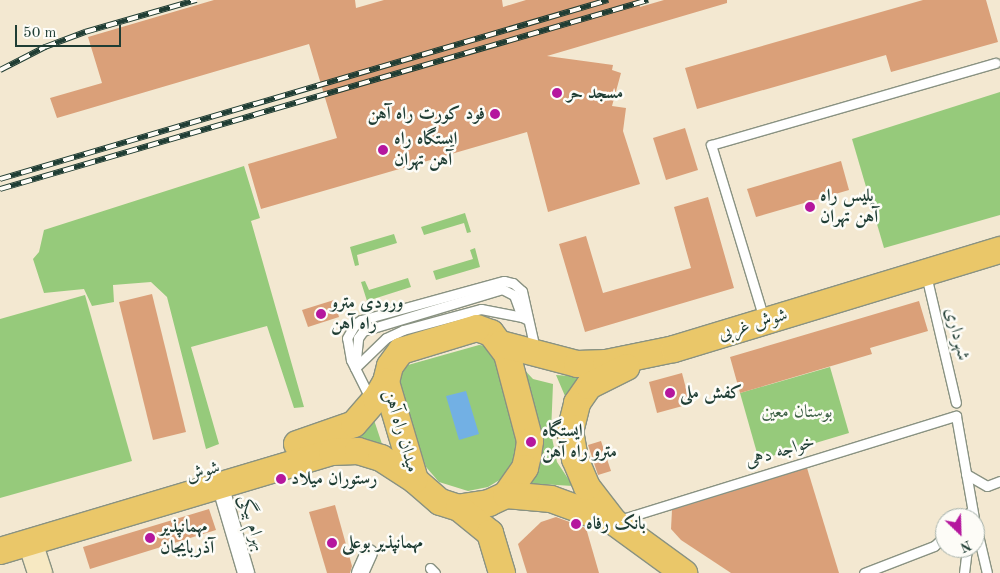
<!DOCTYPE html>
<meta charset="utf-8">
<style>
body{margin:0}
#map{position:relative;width:1000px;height:573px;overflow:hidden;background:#f3e8d1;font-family:"Old Standard TT",Amiri,serif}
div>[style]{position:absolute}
.green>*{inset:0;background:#96ca7b}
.water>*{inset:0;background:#72b0e4}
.building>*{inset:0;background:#daa079}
.roads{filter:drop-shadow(1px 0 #899282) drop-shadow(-1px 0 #899282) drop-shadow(0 1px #899282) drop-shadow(0 -1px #899282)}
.lane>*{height:9px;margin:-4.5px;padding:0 4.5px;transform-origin:4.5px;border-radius:4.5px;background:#fff}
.street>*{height:16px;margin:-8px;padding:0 8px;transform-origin:8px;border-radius:8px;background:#fff}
.secondary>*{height:24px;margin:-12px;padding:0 12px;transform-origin:12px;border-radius:12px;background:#f7e9c3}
.primary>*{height:26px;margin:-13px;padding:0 13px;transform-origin:13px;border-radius:13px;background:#eac769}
.rail>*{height:5.5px;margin-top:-2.75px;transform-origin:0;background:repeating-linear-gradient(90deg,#fdfcf7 0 11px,#1f3d34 0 22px);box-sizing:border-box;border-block:1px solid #1f3d34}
.dots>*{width:14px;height:14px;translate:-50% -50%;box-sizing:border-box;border:2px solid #fdfcf7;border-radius:50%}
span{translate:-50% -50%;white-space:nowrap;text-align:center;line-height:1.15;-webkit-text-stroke:5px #fdfcf7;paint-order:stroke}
.poi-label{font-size:18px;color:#1f3d34;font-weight:700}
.left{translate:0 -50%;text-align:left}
.right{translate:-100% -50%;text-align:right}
.street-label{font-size:18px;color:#1f3d34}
.park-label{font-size:18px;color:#3d6046}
.north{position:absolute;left:935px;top:508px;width:50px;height:50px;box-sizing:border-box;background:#fdfcf7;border:1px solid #a4b0a9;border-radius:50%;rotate:156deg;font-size:14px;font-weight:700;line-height:20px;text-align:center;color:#1f3d34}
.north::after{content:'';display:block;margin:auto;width:18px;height:22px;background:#b5179e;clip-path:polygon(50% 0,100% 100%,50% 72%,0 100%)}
.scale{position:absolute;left:15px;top:25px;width:106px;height:22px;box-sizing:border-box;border:2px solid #1f3d34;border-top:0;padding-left:6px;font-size:15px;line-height:18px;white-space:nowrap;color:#1f3d34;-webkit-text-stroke:4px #fdfcf7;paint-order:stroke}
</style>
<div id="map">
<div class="green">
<div style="clip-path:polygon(1000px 92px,1000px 215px,884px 248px,852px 139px)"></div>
<div style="clip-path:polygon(244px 166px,260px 218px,251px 221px,304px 407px,294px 408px,267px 326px,191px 347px,219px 444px,206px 449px,167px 297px,151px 282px,113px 285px,114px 302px,92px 306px,84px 289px,44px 293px,33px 259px,39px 252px,44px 230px)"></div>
<div style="clip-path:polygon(465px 213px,471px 232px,467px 233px,464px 223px,424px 235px,421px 227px)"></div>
<div style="clip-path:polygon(394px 234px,397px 243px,357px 255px,359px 265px,355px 266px,350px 247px)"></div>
<div style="clip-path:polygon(475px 248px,480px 267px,436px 280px,433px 271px,473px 259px,470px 250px)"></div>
<div style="clip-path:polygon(408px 278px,411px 287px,367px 301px,361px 282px,365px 281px,369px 290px)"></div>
<div style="clip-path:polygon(85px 295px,132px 461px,0 498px,0 319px)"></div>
<div style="clip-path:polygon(479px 345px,488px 346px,498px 354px,521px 433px,517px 458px,506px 476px,488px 487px,468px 491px,439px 482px,426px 467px,398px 382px,401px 372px,408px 365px)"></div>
<div style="clip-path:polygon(518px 363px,533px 379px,553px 384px,551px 433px,557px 462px,573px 486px,524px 483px)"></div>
<div style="clip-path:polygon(830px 367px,849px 433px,759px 460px,740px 393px)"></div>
<div style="clip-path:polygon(556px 375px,570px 376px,582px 376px,565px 396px)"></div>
<div style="clip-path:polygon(374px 420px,382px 444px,352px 440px,354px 435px)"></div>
</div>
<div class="water">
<div style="clip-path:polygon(466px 391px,479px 434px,459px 440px,446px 396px)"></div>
</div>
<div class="building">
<div style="clip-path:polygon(214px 0,355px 0,356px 8px,384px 0,502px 0,503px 7px,526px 0,639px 0,640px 7px,664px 0,727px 0,727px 3px,547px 56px,613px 65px,612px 70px,621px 73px,612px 106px,626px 108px,623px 131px,640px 184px,548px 212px,527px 132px,261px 209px,248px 164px,337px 138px,309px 44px,57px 118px,50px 98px,102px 83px,88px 37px)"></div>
<div style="clip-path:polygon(923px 0,986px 0,998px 42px,891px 72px,886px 55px,697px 109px,685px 68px)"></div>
<div style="clip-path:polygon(685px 128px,698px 170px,666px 180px,653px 138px)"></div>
<div style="clip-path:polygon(841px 161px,849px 190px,756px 217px,747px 189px)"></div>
<div style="clip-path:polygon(708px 197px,734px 288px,585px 332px,559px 244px,586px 236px,603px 293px,691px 268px,674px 207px)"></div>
<div style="clip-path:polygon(152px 294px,186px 432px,153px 440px,119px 302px)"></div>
<div style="clip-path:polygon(334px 300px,339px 317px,308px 327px,302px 310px)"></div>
<div style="clip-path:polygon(919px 301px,928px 331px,870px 348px,872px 354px,740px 393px,730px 357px)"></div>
<div style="clip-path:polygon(682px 373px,690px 404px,657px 413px,649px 382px)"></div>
<div style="clip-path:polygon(601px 441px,611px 471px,598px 475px,588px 445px)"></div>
<div style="clip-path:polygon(807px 468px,839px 573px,731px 573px,681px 540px,671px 529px,672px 510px)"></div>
<div style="clip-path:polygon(335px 505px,352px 566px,350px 573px,327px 573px,309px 512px)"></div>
<div style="clip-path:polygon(209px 509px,216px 530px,90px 569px,83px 547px)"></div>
<div style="clip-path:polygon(556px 517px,586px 528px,599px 573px,527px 573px,518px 544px,541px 522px)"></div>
</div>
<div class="roads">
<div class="lane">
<div style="left:926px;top:275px;width:131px;rotate:76.8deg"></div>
<div style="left:764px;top:319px;width:182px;rotate:-106.9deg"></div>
<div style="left:711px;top:145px;width:296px;rotate:-16.1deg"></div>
<div style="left:357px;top:366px;width:40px;rotate:-44deg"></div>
<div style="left:386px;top:338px;width:19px;rotate:-25deg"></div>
<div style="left:403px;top:330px;width:81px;rotate:-15.1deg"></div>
<div style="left:481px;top:309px;width:42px;rotate:11deg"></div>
<div style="left:355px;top:368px;width:30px;rotate:-84deg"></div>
<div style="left:358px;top:338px;width:9px;rotate:-54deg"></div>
<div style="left:363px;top:331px;width:145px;rotate:-16.8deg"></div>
<div style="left:502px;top:289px;width:13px;rotate:27deg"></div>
<div style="left:514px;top:295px;width:23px;rotate:70deg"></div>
<div style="left:522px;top:317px;width:4px;rotate:27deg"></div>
<div style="left:371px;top:400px;width:45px;rotate:-116.6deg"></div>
<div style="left:351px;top:360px;width:22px;rotate:-100deg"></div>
<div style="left:347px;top:338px;width:16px;rotate:-60deg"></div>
<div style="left:355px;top:324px;width:7px;rotate:-34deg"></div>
<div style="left:361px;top:320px;width:148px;rotate:-15.3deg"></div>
<div style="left:504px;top:281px;width:9px;rotate:13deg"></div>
<div style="left:513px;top:283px;width:12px;rotate:42deg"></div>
<div style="left:522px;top:291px;width:59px;rotate:77.4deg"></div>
<div style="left:966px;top:474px;width:24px;rotate:30deg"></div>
<div style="left:987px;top:486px;width:14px;rotate:-21deg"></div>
<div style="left:964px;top:518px;width:11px;rotate:-45deg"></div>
<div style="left:619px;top:520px;width:353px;rotate:-17.2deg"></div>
<div style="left:956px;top:416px;width:104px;rotate:80deg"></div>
<div style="left:975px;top:522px;width:52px;rotate:76.8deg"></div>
<div style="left:430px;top:568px;width:7px;rotate:45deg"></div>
<div style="left:864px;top:573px;width:75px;rotate:-21.1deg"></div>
<div style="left:934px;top:546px;width:15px;rotate:-42deg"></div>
<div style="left:964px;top:573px;width:25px;rotate:-83deg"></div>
</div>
<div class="street">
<div style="left:220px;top:485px;width:92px;rotate:73.5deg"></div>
<div style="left:360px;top:573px;width:22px;rotate:-66deg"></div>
</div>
<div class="secondary">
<div style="left:30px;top:542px;width:33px;rotate:72deg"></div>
</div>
<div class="primary">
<div style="left:477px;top:328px;width:15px;rotate:20deg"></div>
<div style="left:491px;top:333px;width:26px;rotate:53deg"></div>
<div style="left:507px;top:354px;width:90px;rotate:75.2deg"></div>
<div style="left:530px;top:441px;width:14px;rotate:98deg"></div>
<div style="left:528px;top:455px;width:13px;rotate:103deg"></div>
<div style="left:525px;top:468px;width:33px;rotate:125deg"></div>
<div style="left:506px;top:495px;width:19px;rotate:155deg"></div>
<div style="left:489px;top:503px;width:30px;rotate:171deg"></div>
<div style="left:459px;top:508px;width:20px;rotate:-162deg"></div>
<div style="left:440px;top:502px;width:33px;rotate:-139deg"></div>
<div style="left:415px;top:480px;width:102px;rotate:-106.5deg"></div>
<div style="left:386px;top:382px;width:16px;rotate:-76deg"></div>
<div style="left:390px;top:366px;width:19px;rotate:-54deg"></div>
<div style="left:401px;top:351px;width:79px;rotate:-16.8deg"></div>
<div style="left:501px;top:344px;width:79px;rotate:14.7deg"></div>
<div style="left:577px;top:364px;width:29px;rotate:-2deg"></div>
<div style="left:606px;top:363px;width:69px;rotate:-11.6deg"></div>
<div style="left:674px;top:349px;width:341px;rotate:-16.9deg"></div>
<div style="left:297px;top:444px;width:60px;rotate:-19.3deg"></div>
<div style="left:354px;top:424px;width:33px;rotate:-49deg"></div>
<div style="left:376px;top:399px;width:20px;rotate:-60deg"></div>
<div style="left:506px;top:495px;width:45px;rotate:5.1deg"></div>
<div style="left:551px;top:499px;width:67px;rotate:20.1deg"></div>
<div style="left:614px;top:522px;width:87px;rotate:36.1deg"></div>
<div style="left:459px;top:508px;width:40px;rotate:39deg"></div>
<div style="left:490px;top:533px;width:42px;rotate:73.3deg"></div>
<div style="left:614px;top:522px;width:44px;rotate:-127.6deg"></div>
<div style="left:587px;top:487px;width:30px;rotate:-113deg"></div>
<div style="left:575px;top:459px;width:27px;rotate:-100deg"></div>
<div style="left:570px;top:432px;width:30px;rotate:-76deg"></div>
<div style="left:577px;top:403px;width:21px;rotate:-55deg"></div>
<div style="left:589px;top:386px;width:42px;rotate:-26.6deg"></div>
<div style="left:0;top:551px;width:346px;rotate:-16.6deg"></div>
<div style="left:332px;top:452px;width:26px;rotate:-2deg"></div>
<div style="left:358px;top:451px;width:24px;rotate:17deg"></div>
<div style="left:381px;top:458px;width:40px;rotate:32.9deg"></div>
</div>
</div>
<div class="rail">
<div style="left:0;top:70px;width:51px;rotate:-27.1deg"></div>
<div style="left:45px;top:47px;width:43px;rotate:-20.6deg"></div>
<div style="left:85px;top:32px;width:116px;rotate:-16.1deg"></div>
<div style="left:0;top:179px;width:634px;rotate:-16.4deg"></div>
<div style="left:0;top:189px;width:675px;rotate:-16.26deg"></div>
</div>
<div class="dots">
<div style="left:557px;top:93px;background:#b5179e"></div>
<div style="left:495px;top:114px;background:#b5179e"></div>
<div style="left:383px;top:150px;background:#b5179e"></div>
<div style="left:810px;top:207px;background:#b5179e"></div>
<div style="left:321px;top:314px;background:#b5179e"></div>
<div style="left:670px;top:393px;background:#b5179e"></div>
<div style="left:531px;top:442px;background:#b5179e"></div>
<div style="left:281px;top:479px;background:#b5179e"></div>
<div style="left:576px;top:524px;background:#b5179e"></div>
<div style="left:150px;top:538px;background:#b5179e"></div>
<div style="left:332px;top:543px;background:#b5179e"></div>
</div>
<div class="poi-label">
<span class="left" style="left:567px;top:93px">مسجد حر</span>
<span class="right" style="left:485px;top:114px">فود کورت راه آهن</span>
<span class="left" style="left:394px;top:150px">ایستگاه راه<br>آهن تهران</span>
<span class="left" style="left:820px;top:207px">پلیس راه<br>آهن تهران</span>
<span class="left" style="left:331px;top:314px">ورودی مترو<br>راه آهن</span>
<span class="left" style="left:680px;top:393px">کفش ملی</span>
<span class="left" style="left:542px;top:442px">ایستگاه<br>مترو راه آهن</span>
<span class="left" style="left:291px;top:479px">رستوران میلاد</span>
<span class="left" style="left:586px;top:524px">بانک رفاه</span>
<span class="left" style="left:160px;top:538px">مهمانپذیر<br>آذربایجان</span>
<span class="left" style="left:342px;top:543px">مهمانپذیر بوعلی</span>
</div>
<div class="street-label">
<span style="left:753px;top:325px;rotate:-17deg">شوش غربی</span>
<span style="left:957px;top:334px;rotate:76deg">شهرداری</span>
<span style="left:401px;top:431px;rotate:74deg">میدان راه آهن</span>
<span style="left:780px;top:452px;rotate:-17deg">خواجه دهی</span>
<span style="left:203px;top:472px;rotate:-17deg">شوش</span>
<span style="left:252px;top:523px;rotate:74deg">بهرام بیگی</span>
</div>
<div class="park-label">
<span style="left:797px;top:412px">بوستان معین</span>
</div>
<div class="north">N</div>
<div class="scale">50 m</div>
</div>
